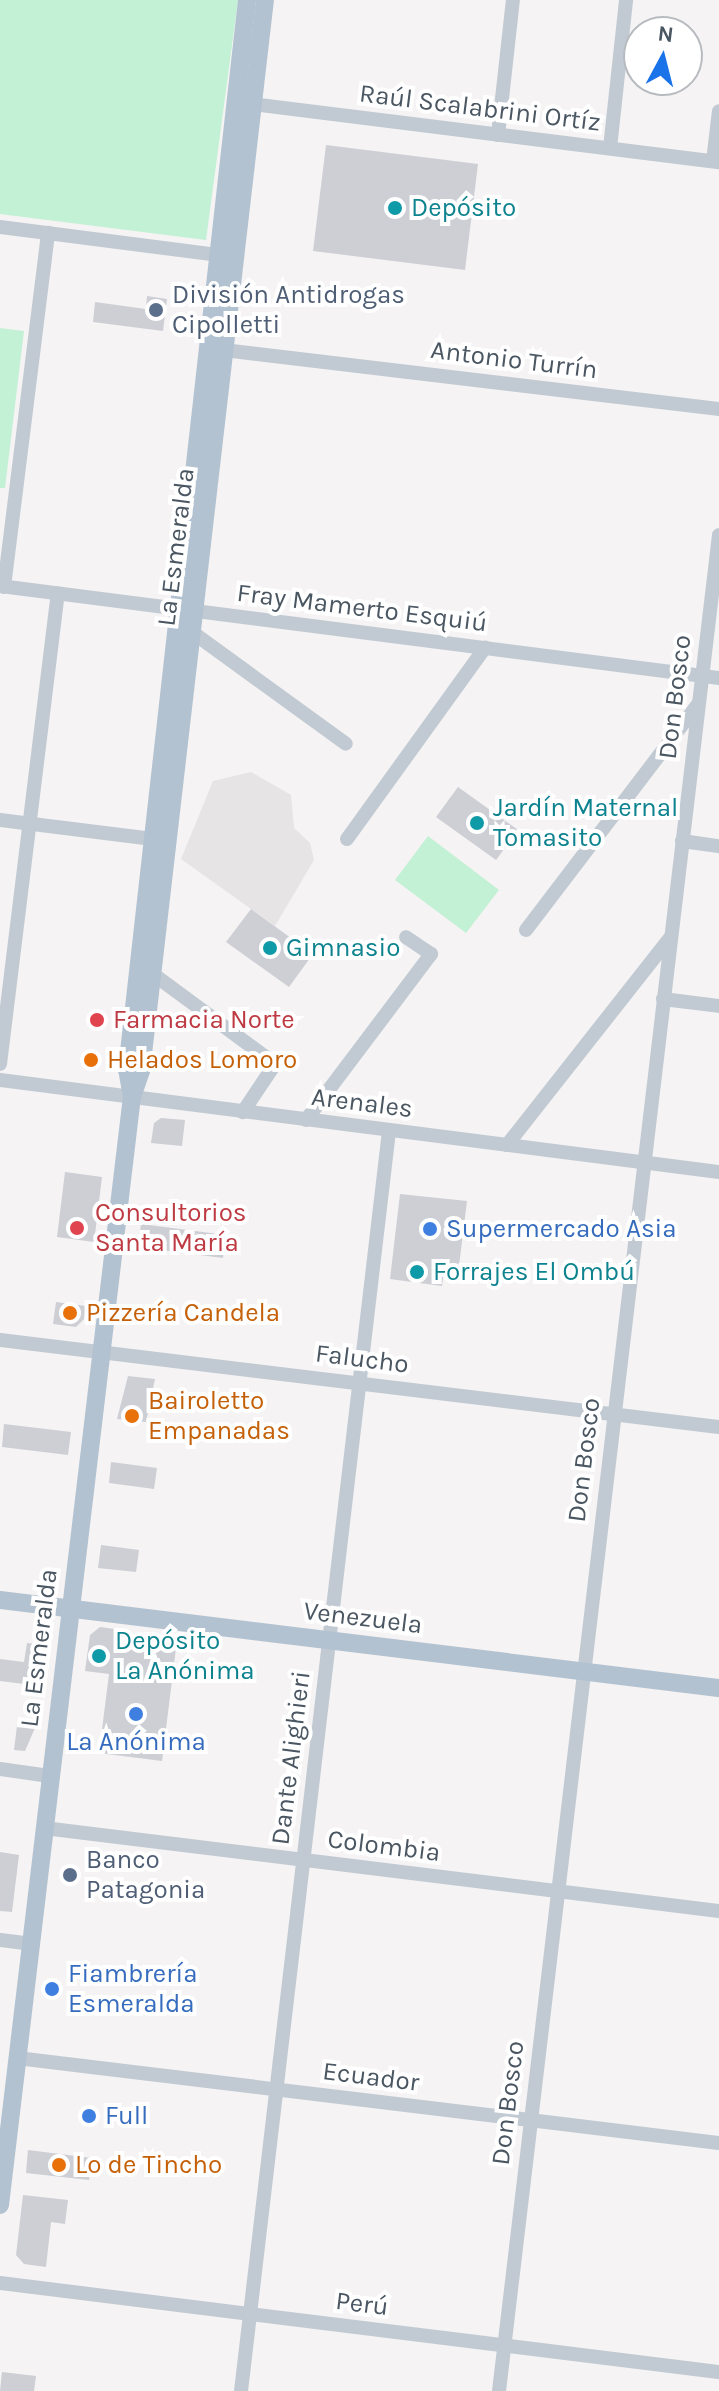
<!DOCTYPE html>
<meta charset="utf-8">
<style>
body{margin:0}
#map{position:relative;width:719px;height:2391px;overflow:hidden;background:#f5f3f3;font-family:Karla,sans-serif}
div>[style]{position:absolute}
.education>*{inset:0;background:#e6e4e5}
.green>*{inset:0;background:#c3f1d5}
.building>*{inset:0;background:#cdcfd5}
.minor>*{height:14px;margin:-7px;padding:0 7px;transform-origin:7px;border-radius:7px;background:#c1cad2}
.major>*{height:18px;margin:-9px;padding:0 9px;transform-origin:9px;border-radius:9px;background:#b3c2d1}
.dots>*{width:22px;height:22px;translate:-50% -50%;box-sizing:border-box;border:4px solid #fff;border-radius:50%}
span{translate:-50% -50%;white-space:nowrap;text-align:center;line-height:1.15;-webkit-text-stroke:8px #fff;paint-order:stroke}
.street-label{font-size:26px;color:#4a5661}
.culture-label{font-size:26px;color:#0d838f}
.left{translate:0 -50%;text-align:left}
.service-label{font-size:26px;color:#4e5e75}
.health-label{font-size:26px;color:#be3a42}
.food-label{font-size:26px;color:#c56008}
.shop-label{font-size:26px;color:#366cbe}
.north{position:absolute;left:623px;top:16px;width:80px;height:80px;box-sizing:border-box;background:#fff;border:2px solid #b7bbc0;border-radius:50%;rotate:7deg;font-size:22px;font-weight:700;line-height:32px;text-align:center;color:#4a5661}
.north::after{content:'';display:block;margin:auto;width:28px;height:36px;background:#1a73e8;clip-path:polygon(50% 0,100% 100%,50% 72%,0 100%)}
</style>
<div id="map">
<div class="education">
<div style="clip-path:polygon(251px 772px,291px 795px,294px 828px,310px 843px,314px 860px,275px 926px,181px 859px,213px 781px)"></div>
</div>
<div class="green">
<div style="clip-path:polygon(0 0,238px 0,206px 240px,0 214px)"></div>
<div style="clip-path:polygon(0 328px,24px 331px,5px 488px,0 488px)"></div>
<div style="clip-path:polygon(428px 836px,499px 890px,466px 933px,395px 880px)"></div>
</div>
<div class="building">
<div style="clip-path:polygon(326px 145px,478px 164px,465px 270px,313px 251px)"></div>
<div style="clip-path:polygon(147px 296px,167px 299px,163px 331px,93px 322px,95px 302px,146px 309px)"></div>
<div style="clip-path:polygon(458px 787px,518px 830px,496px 860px,436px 817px)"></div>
<div style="clip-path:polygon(251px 909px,313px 954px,289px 987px,226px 942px)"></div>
<div style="clip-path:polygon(161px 1118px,185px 1120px,182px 1146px,151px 1143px,154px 1123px)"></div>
<div style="clip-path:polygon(65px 1172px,102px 1177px,94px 1242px,57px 1237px)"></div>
<div style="clip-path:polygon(400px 1194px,467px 1201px,459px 1266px,445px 1264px,442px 1286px,390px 1279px)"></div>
<div style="clip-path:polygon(141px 1224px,226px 1235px,223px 1258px,138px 1247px)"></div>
<div style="clip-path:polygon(56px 1302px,86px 1306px,84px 1319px,76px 1327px,53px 1324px)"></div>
<div style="clip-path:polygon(128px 1376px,155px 1379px,146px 1422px,117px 1419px)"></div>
<div style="clip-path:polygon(4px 1424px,71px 1432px,68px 1455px,2px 1447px)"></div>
<div style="clip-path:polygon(111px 1462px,157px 1468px,154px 1489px,109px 1483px)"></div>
<div style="clip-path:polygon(101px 1545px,139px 1550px,136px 1572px,98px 1568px)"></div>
<div style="clip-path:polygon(100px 1627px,122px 1630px,121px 1641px,176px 1648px,162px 1761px,99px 1753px,109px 1674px,85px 1671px,90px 1635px)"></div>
<div style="clip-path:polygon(27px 1643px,45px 1645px,40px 1686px,0 1681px,0 1659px,24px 1662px)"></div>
<div style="clip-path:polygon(17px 1726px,35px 1728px,25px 1751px,14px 1750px)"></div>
<div style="clip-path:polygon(0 1852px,19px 1855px,12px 1912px,0 1911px)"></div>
<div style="clip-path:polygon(28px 2150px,92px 2158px,89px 2180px,26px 2173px)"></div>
<div style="clip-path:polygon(23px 2195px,68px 2200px,65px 2224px,51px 2222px,46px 2267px,24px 2264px,16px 2255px)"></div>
<div style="clip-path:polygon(2px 2372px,36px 2376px,34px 2391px,0 2391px)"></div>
</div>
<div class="minor">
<div style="left:244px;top:103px;width:479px;rotate:7.1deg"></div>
<div style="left:498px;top:135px;width:136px;rotate:-83.7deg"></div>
<div style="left:610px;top:148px;width:149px;rotate:-83.8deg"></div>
<div style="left:713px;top:161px;width:50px;rotate:-83.2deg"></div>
<div style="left:0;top:227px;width:229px;rotate:7.3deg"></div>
<div style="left:215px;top:349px;width:508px;rotate:6.79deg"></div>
<div style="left:0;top:586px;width:725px;rotate:7.29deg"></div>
<div style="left:4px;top:587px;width:357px;rotate:-82.9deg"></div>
<div style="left:192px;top:632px;width:190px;rotate:36deg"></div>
<div style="left:0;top:820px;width:154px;rotate:7.1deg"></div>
<div style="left:347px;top:839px;width:236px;rotate:-54.2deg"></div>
<div style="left:682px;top:841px;width:37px;rotate:8deg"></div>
<div style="left:526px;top:930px;width:284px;rotate:-52.7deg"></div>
<div style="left:153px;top:974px;width:152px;rotate:36.4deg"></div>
<div style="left:275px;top:1064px;width:58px;rotate:123.7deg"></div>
<div style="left:663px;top:999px;width:56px;rotate:7.1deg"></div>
<div style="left:0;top:1064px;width:474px;rotate:-83deg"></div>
<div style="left:0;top:1080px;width:725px;rotate:7.29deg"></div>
<div style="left:306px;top:1120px;width:208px;rotate:-53deg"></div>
<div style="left:431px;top:954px;width:30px;rotate:-146deg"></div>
<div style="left:507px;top:1145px;width:263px;rotate:-51.8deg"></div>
<div style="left:0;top:1340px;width:724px;rotate:6.9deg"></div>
<div style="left:0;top:1769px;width:50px;rotate:8deg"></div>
<div style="left:44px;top:1828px;width:680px;rotate:7.01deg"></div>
<div style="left:0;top:1940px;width:31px;rotate:7deg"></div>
<div style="left:17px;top:2058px;width:707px;rotate:6.9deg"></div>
<div style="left:0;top:2283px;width:724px;rotate:7.06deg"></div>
<div style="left:241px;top:2391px;width:1269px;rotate:-83.3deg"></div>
<div style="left:499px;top:2391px;width:1869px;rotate:-83.24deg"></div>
</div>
<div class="major">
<div style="left:132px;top:1097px;width:27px;rotate:-100deg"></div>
<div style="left:127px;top:1070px;width:1077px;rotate:-83.6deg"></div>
<div style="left:0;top:1600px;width:724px;rotate:6.98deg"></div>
<div style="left:0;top:2205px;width:1116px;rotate:-83.21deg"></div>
<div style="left:132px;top:1097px;width:28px;rotate:-71deg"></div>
<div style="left:141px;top:1071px;width:1078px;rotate:-83.4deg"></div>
</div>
<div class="dots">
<div style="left:395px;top:208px;background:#0f9aa8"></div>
<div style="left:156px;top:310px;background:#5c6f8a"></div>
<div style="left:477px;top:823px;background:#0f9aa8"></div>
<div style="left:270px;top:948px;background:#0f9aa8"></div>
<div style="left:97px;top:1020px;background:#e0444e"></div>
<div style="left:91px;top:1060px;background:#e8710a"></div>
<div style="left:77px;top:1228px;background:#e0444e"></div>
<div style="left:430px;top:1229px;background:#3f7fe0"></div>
<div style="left:417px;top:1272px;background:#0f9aa8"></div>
<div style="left:70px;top:1313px;background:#e8710a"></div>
<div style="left:132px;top:1416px;background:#e8710a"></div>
<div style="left:99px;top:1656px;background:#0f9aa8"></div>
<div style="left:136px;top:1714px;background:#3f7fe0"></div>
<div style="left:70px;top:1875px;background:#5c6f8a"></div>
<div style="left:52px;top:1989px;background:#3f7fe0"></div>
<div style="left:89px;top:2116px;background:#3f7fe0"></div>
<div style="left:59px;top:2165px;background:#e8710a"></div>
</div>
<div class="street-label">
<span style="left:480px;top:108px;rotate:7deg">Raúl Scalabrini Ortíz</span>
<span style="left:514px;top:360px;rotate:7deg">Antonio Turrín</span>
<span style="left:176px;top:547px;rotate:-83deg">La Esmeralda</span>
<span style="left:362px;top:608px;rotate:7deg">Fray Mamerto Esquiú</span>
<span style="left:675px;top:697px;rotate:-83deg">Don Bosco</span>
<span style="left:362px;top:1103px;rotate:7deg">Arenales</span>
<span style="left:362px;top:1359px;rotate:7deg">Falucho</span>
<span style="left:584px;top:1460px;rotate:-83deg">Don Bosco</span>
<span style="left:363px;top:1618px;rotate:7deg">Venezuela</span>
<span style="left:39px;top:1648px;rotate:-83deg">La Esmeralda</span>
<span style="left:291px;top:1758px;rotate:-83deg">Dante Alighieri</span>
<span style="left:384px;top:1846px;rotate:7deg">Colombia</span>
<span style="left:371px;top:2077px;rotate:7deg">Ecuador</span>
<span style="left:508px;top:2103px;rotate:-83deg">Don Bosco</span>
<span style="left:362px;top:2304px;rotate:7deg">Perú</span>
</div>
<div class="culture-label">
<span class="left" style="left:411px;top:208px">Depósito</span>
<span class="left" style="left:493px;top:823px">Jardín Maternal<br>Tomasito</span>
<span class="left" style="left:286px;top:948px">Gimnasio</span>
<span class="left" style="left:433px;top:1272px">Forrajes El Ombú</span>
<span class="left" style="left:115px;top:1656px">Depósito<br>La Anónima</span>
</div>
<div class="service-label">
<span class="left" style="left:172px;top:310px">División Antidrogas<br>Cipolletti</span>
<span class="left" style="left:86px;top:1875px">Banco<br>Patagonia</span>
</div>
<div class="health-label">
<span class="left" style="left:113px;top:1020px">Farmacia Norte</span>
<span class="left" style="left:95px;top:1228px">Consultorios<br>Santa María</span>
</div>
<div class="food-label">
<span class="left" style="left:107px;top:1060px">Helados Lomoro</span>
<span class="left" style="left:86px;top:1313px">Pizzería Candela</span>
<span class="left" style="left:148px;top:1416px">Bairoletto<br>Empanadas</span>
<span class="left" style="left:75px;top:2165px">Lo de Tincho</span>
</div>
<div class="shop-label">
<span class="left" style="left:446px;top:1229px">Supermercado Asia</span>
<span style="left:136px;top:1742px">La Anónima</span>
<span class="left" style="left:68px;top:1989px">Fiambrería<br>Esmeralda</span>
<span class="left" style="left:105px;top:2116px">Full</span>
</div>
<div class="north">N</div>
</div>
